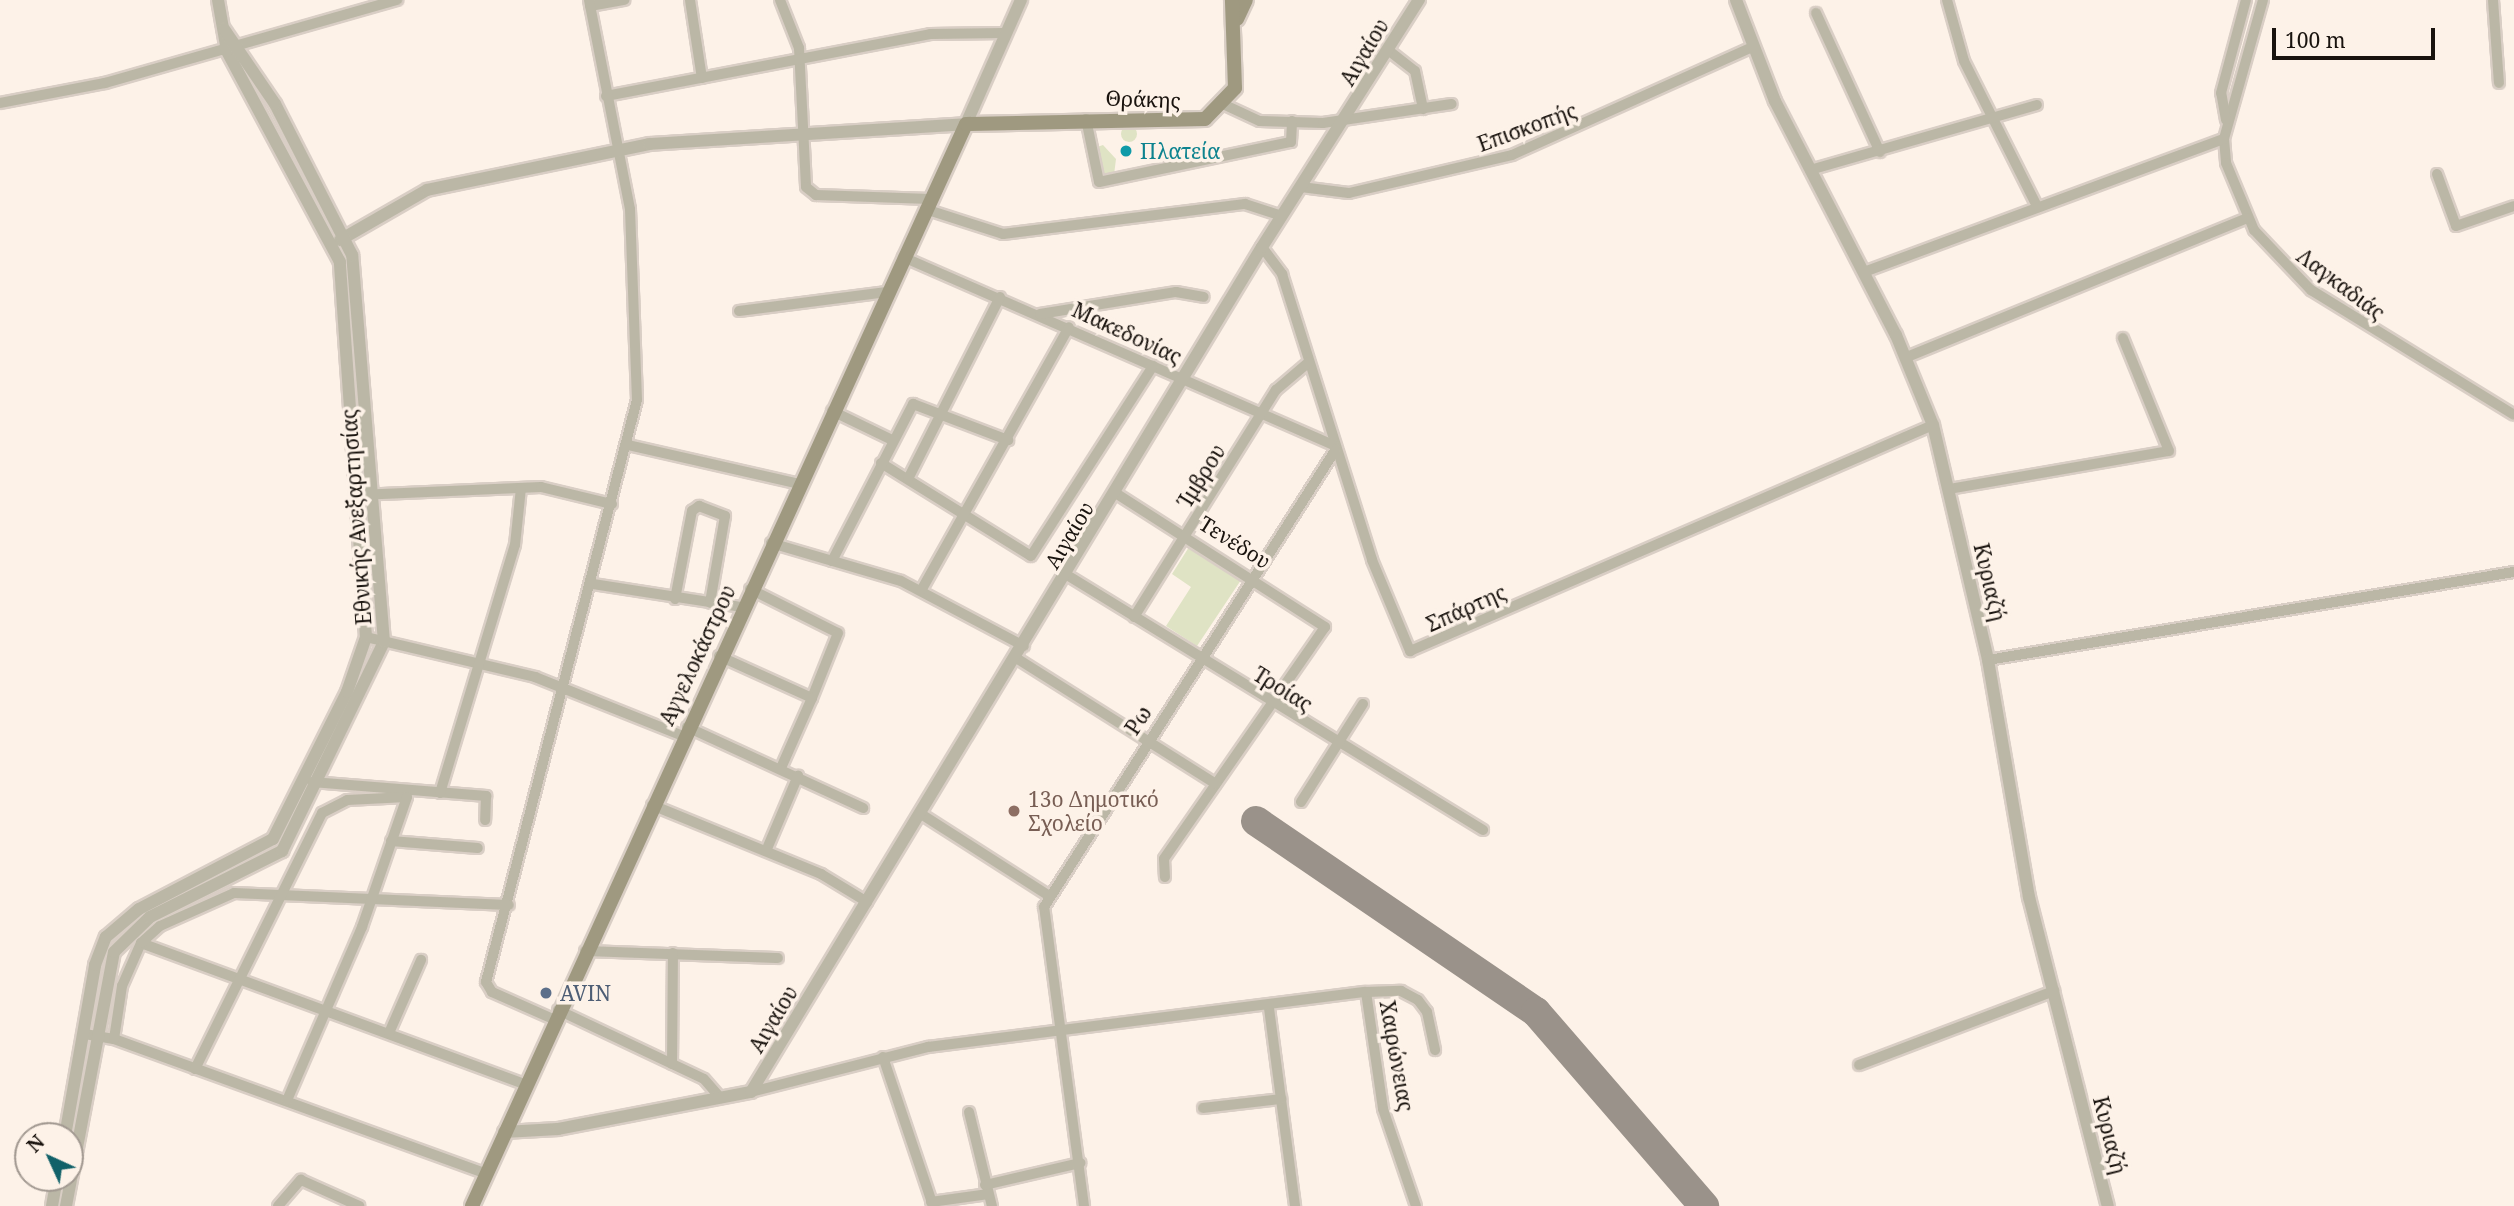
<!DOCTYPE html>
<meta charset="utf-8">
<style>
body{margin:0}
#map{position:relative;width:2514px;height:1206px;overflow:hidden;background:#fdf2e8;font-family:"Noto Serif",serif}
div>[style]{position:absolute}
.green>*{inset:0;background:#dfe3c4}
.round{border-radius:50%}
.taxiway>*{height:30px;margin:-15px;padding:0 15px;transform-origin:15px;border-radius:15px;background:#9a928a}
.roads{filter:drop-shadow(2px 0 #d9cec5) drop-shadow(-2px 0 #d9cec5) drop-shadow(0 2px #d9cec5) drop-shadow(0 -2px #d9cec5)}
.minor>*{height:10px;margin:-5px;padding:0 5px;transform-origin:5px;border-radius:5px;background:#bbb7a6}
.tertiary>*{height:12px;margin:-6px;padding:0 6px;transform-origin:6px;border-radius:6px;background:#bbb7a6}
.secondary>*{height:14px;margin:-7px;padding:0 7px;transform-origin:7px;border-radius:7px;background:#9f9980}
.dots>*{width:19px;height:19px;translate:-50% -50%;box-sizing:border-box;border:4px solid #fdf2e8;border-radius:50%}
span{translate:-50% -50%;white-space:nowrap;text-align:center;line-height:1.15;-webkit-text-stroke:7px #fdf2e8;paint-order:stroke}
.street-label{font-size:21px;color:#19130e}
.culture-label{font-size:21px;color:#0d838f}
.left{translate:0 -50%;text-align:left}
.education-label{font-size:21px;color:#785e54}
.service-label{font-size:21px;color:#4e5e75}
.north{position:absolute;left:14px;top:1122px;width:70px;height:70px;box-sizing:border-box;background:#fdf2e8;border:2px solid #a29991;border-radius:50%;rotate:315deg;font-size:19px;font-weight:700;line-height:28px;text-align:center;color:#19130e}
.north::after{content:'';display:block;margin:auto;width:24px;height:32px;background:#116169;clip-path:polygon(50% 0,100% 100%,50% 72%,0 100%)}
.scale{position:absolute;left:2272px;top:28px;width:163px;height:32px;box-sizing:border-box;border:4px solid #19130e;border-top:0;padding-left:9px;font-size:21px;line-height:24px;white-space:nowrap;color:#19130e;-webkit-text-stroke:5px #fdf2e8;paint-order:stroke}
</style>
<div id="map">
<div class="green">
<div class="round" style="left:1121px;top:126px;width:16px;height:16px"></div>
<div style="clip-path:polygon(1103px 145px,1116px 159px,1114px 175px,1100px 177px,1097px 147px)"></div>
<div style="clip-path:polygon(1189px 547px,1241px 580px,1197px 646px,1166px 626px,1191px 587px,1172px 574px)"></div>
</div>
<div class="taxiway">
<div style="left:1256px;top:821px;width:339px;rotate:34.3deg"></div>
<div style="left:1536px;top:1012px;width:257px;rotate:49.1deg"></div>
</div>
<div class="roads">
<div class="minor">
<div style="left:690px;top:0;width:79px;rotate:81.3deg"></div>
<div style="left:780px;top:0;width:52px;rotate:68.4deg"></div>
<div style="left:799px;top:48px;width:139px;rotate:87.1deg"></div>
<div style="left:806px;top:187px;width:13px;rotate:39deg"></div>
<div style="left:816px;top:195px;width:114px;rotate:2deg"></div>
<div style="left:1947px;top:0;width:63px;rotate:74.4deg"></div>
<div style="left:1964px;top:61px;width:162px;rotate:63.3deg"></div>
<div style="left:2263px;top:0;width:144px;rotate:105.7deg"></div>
<div style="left:2224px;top:139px;width:24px;rotate:85deg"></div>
<div style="left:2226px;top:163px;width:73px;rotate:67.3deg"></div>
<div style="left:2254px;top:230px;width:83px;rotate:46.5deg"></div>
<div style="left:2311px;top:290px;width:238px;rotate:31.6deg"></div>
<div style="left:2493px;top:0;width:83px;rotate:85.9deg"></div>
<div style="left:590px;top:6px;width:35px;rotate:-10deg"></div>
<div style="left:1816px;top:13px;width:153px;rotate:65.3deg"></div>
<div style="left:1388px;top:50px;width:34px;rotate:38deg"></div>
<div style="left:1415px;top:71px;width:39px;rotate:78deg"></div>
<div style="left:606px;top:96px;width:330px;rotate:-10.8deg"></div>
<div style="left:930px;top:34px;width:74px;rotate:-0.8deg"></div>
<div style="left:0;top:103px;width:107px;rotate:-10.8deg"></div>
<div style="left:105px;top:83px;width:304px;rotate:-15.9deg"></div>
<div style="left:1225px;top:105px;width:38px;rotate:25deg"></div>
<div style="left:1260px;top:121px;width:63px;rotate:1.8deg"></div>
<div style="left:1323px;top:123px;width:130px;rotate:-8.4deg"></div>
<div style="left:1086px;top:119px;width:64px;rotate:78.3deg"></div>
<div style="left:1099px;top:182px;width:196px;rotate:-11.8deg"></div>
<div style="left:1291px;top:142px;width:21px;rotate:-87deg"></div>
<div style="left:2226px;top:120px;width:27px;rotate:-100deg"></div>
<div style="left:2221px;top:93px;width:96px;rotate:-75deg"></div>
<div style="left:1810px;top:170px;width:236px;rotate:-16deg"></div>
<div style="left:2437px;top:174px;width:55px;rotate:69.9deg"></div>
<div style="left:2456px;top:226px;width:61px;rotate:-19deg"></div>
<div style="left:1301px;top:187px;width:48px;rotate:7.1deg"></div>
<div style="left:1349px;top:193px;width:167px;rotate:-13.1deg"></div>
<div style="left:1512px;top:155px;width:263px;rotate:-24.2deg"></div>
<div style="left:925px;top:209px;width:82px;rotate:17.8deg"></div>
<div style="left:1003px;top:234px;width:244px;rotate:-7.1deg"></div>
<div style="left:1245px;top:204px;width:39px;rotate:18deg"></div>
<div style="left:1262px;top:247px;width:34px;rotate:53deg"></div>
<div style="left:1282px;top:274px;width:300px;rotate:72.5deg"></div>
<div style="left:1372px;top:560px;width:99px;rotate:67.3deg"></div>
<div style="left:1410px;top:651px;width:570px;rotate:-23.37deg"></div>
<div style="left:903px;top:257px;width:472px;rotate:23.6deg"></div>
<div style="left:1864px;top:272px;width:384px;rotate:-20.3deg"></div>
<div style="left:739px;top:311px;width:149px;rotate:-7.3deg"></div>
<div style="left:1040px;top:314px;width:138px;rotate:-9.2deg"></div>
<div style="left:1176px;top:292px;width:28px;rotate:10deg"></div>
<div style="left:1907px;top:357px;width:368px;rotate:-22.2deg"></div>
<div style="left:832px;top:411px;width:67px;rotate:25.8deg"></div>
<div style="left:628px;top:445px;width:175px;rotate:12.8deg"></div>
<div style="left:881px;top:463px;width:176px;rotate:31.8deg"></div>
<div style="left:1031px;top:556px;width:226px;rotate:-57.3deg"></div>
<div style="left:908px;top:479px;width:204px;rotate:-63.2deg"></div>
<div style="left:1949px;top:489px;width:223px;rotate:-9.8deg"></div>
<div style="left:2169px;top:451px;width:122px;rotate:-112.2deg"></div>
<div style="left:1117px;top:494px;width:247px;rotate:32.6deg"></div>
<div style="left:1325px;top:627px;width:282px;rotate:124.8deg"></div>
<div style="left:1164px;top:859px;width:18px;rotate:87deg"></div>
<div style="left:359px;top:495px;width:182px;rotate:-2.5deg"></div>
<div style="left:541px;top:487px;width:73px;rotate:13.5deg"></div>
<div style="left:771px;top:543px;width:135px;rotate:16.3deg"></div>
<div style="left:901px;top:581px;width:139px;rotate:27.9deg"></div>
<div style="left:832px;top:561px;width:177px;rotate:-62.7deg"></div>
<div style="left:913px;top:404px;width:102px;rotate:20.8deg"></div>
<div style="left:1067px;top:575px;width:488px;rotate:31.5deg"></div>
<div style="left:593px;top:584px;width:151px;rotate:8.8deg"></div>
<div style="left:750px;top:589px;width:98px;rotate:26.6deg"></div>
<div style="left:838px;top:633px;width:70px;rotate:111.8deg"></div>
<div style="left:922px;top:589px;width:300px;rotate:-60.7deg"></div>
<div style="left:675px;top:599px;width:90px;rotate:-79.1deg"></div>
<div style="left:692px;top:511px;width:9px;rotate:-36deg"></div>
<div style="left:699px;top:506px;width:28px;rotate:21deg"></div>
<div style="left:725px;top:516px;width:88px;rotate:99.8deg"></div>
<div style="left:1134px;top:617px;width:268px;rotate:-58deg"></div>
<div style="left:1276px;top:390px;width:43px;rotate:-40.3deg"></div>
<div style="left:366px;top:637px;width:174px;rotate:13.3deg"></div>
<div style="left:535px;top:677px;width:159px;rotate:21.7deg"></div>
<div style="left:719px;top:656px;width:102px;rotate:24.3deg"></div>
<div style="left:812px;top:698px;width:77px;rotate:113.9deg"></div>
<div style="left:1016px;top:658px;width:236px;rotate:32.2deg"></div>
<div style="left:1988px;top:660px;width:533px;rotate:-9.5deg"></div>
<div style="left:687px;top:727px;width:194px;rotate:24.7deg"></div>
<div style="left:312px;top:782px;width:175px;rotate:4.6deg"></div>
<div style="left:486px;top:796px;width:24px;rotate:92deg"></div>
<div style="left:440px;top:793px;width:259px;rotate:-73.2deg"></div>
<div style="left:515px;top:545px;width:57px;rotate:-84deg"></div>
<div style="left:1301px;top:802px;width:116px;rotate:-57.7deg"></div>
<div style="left:652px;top:805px;width:183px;rotate:22.2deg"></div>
<div style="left:821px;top:874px;width:54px;rotate:31.3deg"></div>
<div style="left:921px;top:814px;width:152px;rotate:32.6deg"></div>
<div style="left:391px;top:841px;width:87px;rotate:4.6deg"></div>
<div style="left:766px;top:851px;width:82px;rotate:-66.9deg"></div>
<div style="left:141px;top:943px;width:409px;rotate:20.2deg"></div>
<div style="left:585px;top:951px;width:193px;rotate:2.1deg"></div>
<div style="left:1366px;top:992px;width:118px;rotate:81.7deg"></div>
<div style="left:1383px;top:1109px;width:102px;rotate:71.2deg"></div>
<div style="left:1269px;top:1008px;width:200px;rotate:82.5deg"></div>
<div style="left:558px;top:1010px;width:161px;rotate:25.3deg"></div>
<div style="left:704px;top:1079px;width:23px;rotate:49deg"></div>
<div style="left:553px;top:1019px;width:67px;rotate:-156.1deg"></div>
<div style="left:492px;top:992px;width:12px;rotate:-121deg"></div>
<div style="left:486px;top:982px;width:601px;rotate:-75.46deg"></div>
<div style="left:637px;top:400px;width:191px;rotate:-92.1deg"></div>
<div style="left:630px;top:209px;width:213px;rotate:-101.1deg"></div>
<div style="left:389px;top:1033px;width:80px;rotate:-66.3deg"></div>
<div style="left:85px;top:1034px;width:29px;rotate:10deg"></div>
<div style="left:114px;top:1039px;width:396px;rotate:19.9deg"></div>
<div style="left:114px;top:1039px;width:54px;rotate:-81.4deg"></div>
<div style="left:122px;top:986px;width:47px;rotate:-66.2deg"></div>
<div style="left:141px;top:943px;width:25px;rotate:-42deg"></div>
<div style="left:160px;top:926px;width:81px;rotate:-24deg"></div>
<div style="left:234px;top:893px;width:275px;rotate:2.5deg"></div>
<div style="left:883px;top:1057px;width:157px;rotate:71.4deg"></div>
<div style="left:672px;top:1064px;width:111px;rotate:-89.5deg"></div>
<div style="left:1859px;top:1065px;width:209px;rotate:-20.8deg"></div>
<div style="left:195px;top:1069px;width:286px;rotate:-63.6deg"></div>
<div style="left:322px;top:813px;width:28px;rotate:-27deg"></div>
<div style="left:347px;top:800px;width:60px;rotate:-2.9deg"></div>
<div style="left:407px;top:797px;width:138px;rotate:109.1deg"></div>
<div style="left:362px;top:927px;width:189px;rotate:113.4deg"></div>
<div style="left:751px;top:1092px;width:183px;rotate:-14.3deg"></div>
<div style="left:928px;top:1047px;width:441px;rotate:-7.2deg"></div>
<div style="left:1366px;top:992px;width:35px;rotate:-2deg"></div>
<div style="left:1401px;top:991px;width:19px;rotate:28deg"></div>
<div style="left:1418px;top:1000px;width:15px;rotate:53deg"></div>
<div style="left:1427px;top:1012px;width:39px;rotate:78deg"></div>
<div style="left:1203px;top:1108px;width:79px;rotate:-6.6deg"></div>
<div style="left:969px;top:1112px;width:97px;rotate:76.3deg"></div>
<div style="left:985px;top:1185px;width:98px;rotate:-13deg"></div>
<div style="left:931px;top:1202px;width:58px;rotate:-8deg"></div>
<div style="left:278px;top:1206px;width:35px;rotate:-49deg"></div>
<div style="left:301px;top:1180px;width:64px;rotate:24.1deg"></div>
<div style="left:1084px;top:1206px;width:302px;rotate:-97.6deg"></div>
<div style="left:1044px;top:907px;width:543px;rotate:-57.48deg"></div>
</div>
<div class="tertiary">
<div style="left:1736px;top:0;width:108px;rotate:68.9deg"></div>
<div style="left:1775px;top:101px;width:263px;rotate:62.7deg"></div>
<div style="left:1896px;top:335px;width:97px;rotate:67.7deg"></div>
<div style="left:1933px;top:425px;width:241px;rotate:76.8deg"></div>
<div style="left:1988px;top:660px;width:241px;rotate:80.2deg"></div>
<div style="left:2029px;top:897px;width:319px;rotate:75.7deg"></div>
<div style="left:340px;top:240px;width:100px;rotate:-29.9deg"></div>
<div style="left:427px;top:190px;width:227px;rotate:-11.7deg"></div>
<div style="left:649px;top:144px;width:318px;rotate:-3.6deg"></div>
<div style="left:966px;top:124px;width:136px;rotate:-66.1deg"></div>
<div style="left:504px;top:1132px;width:54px;rotate:-3.2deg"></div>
<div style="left:558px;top:1129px;width:197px;rotate:-10.9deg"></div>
<div style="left:751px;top:1092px;width:987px;rotate:-58.84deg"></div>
<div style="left:1262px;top:247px;width:293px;rotate:-57.6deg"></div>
<div style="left:65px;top:1136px;width:174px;rotate:-80deg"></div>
<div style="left:95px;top:965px;width:30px;rotate:-69deg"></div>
<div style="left:106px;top:937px;width:43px;rotate:-40.3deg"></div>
<div style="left:139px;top:909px;width:151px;rotate:-27.6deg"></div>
<div style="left:273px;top:839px;width:165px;rotate:-63.3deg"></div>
<div style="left:347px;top:692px;width:58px;rotate:-70.9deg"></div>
<div style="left:366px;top:637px;width:376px;rotate:-94deg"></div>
<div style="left:340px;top:262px;width:239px;rotate:-118.2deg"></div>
<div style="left:227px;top:51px;width:52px;rotate:-100deg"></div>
<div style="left:52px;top:1206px;width:28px;rotate:-80deg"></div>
<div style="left:66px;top:1206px;width:258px;rotate:-79.3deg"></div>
<div style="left:114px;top:952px;width:50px;rotate:-44.2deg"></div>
<div style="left:150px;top:917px;width:148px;rotate:-26.6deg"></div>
<div style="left:282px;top:851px;width:233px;rotate:-64deg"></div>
<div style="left:384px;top:642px;width:388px;rotate:-94.7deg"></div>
<div style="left:352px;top:255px;width:169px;rotate:-117deg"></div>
<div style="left:275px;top:104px;width:91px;rotate:-124.2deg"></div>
</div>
<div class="secondary">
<div style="left:1237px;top:19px;width:21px;rotate:-65deg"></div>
<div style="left:472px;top:1206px;width:1189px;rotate:-65.46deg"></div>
<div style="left:966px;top:124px;width:239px;rotate:-1.2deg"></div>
<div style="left:1205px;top:119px;width:43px;rotate:-45.9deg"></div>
<div style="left:1235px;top:88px;width:88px;rotate:-92deg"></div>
</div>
</div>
<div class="dots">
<div style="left:1126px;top:151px;background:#0f9aa8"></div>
<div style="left:1014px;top:811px;background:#8d6e63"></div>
<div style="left:546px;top:993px;background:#5c6f8a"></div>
</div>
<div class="street-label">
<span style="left:1364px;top:52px;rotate:-59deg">Αιγαίου</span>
<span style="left:1143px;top:99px;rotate:2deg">Θράκης</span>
<span style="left:1527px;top:127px;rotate:-20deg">Επισκοπής</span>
<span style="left:2341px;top:284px;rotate:37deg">Λαγκαδιάς</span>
<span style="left:1127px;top:333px;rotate:25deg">Μακεδονίας</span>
<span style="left:1201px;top:476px;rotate:-58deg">Ίμβρου</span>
<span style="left:356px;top:517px;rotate:-94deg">Εθνικής Ανεξαρτησίας</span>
<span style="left:1069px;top:535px;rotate:-59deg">Αιγαίου</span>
<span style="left:1235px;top:542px;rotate:32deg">Τενέδου</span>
<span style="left:1990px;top:582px;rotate:77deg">Κυριαζή</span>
<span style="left:1466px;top:608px;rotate:-24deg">Σπάρτης</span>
<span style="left:697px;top:655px;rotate:-65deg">Αγγελοκάστρου</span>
<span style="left:1283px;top:689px;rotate:32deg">Τροίας</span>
<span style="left:1138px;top:720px;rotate:-56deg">Ρω</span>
<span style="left:773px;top:1019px;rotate:-59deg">Αιγαίου</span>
<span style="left:1397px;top:1056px;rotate:80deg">Χαιρώνειας</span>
<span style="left:2110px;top:1135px;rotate:76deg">Κυριαζή</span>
</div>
<div class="culture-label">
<span class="left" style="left:1140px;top:151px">Πλατεία</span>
</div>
<div class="education-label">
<span class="left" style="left:1028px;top:811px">13ο Δημοτικό<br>Σχολείο</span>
</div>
<div class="service-label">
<span class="left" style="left:560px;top:993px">AVIN</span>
</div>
<div class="north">N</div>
<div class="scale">100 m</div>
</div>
